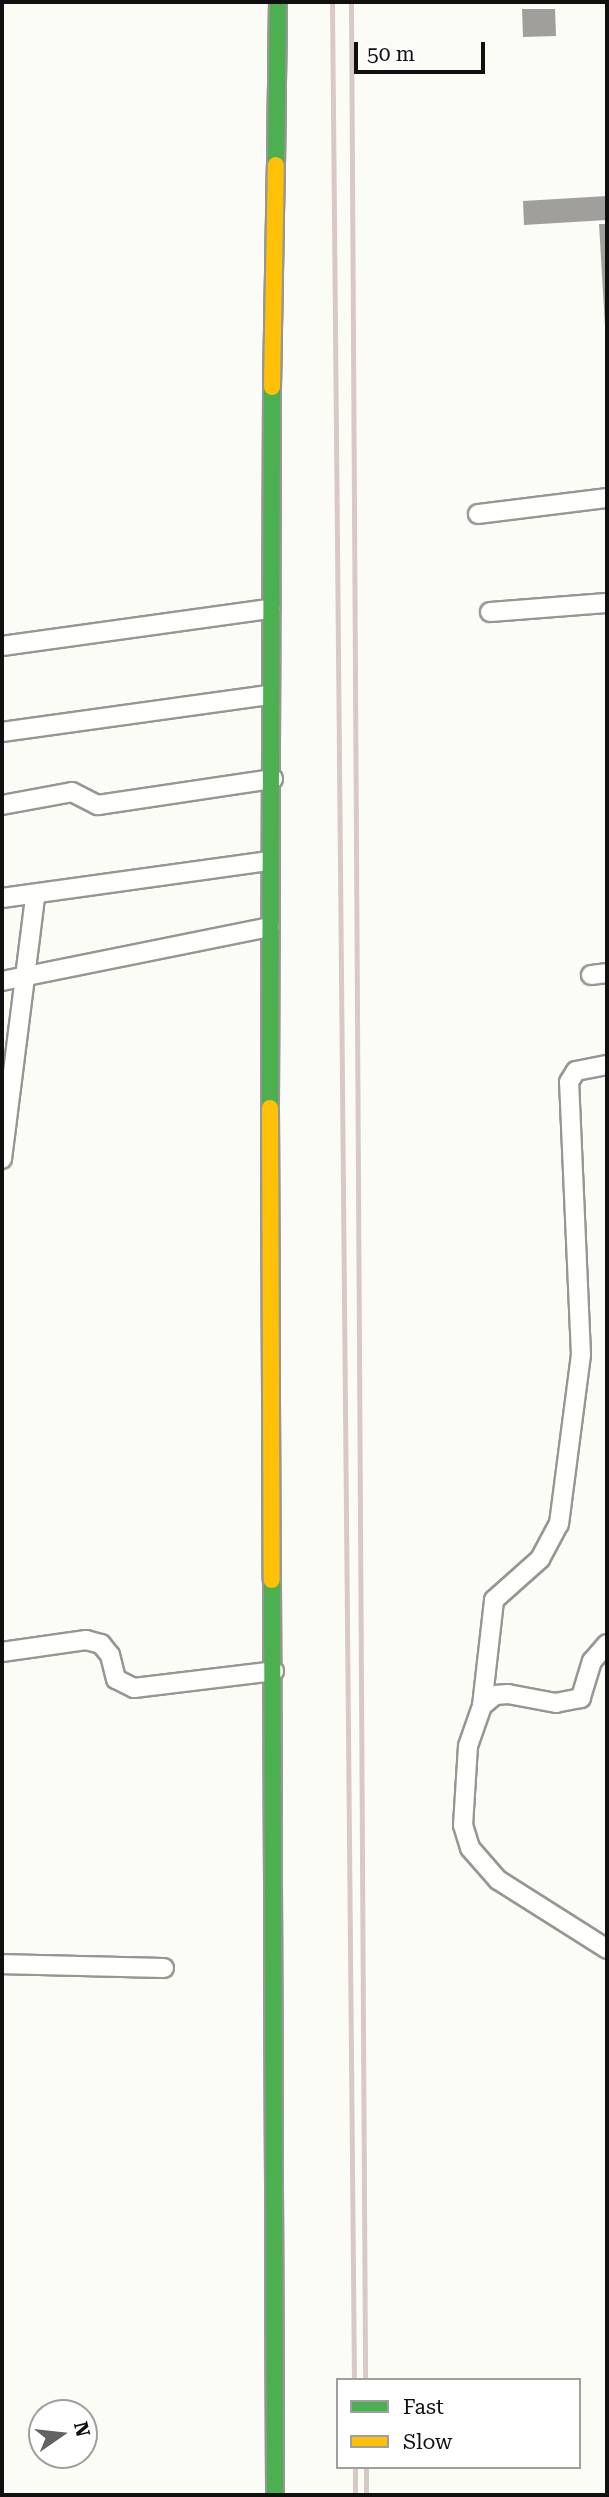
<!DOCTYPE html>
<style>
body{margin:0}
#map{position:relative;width:609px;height:2497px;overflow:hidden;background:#fcfcf7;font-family:"Roboto Serif",serif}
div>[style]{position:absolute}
.building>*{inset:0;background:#a09f9c}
.roads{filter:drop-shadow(2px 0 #969694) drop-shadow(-2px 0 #969694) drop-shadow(0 2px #969694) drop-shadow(0 -2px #969694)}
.street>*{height:18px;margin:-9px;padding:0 9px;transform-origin:9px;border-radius:9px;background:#fffffe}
.fast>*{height:16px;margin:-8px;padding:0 8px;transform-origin:8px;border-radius:8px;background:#4caf50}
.slow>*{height:16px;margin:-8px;padding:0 8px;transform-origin:8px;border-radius:8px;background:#ffc107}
.rail>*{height:5px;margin:-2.5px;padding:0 2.5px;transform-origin:2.5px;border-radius:2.5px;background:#d8c9c7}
span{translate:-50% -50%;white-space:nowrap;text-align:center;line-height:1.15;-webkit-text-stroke:7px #fff;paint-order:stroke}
.frame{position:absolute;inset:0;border:4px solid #101010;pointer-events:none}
.legend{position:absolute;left:336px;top:2378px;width:245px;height:91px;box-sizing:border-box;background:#fff;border:2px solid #9f9f9f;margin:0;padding:9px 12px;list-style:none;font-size:21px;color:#101010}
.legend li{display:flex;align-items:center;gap:14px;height:35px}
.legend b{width:35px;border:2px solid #9f9f9f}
.north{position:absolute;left:28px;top:2399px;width:70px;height:70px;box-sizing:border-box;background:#fff;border:2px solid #9f9f9f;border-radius:50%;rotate:76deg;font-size:19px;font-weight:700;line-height:28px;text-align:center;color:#101010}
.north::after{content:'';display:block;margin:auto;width:24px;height:32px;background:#636361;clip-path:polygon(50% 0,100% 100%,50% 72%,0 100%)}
.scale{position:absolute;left:354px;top:42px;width:131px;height:32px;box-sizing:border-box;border:4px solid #101010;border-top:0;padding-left:9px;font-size:21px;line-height:24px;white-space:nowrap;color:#101010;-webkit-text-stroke:5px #fff;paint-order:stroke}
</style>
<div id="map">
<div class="building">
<div style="clip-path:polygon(522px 9px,555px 9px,556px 36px,523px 37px)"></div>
<div style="clip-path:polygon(607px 196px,607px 220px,524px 225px,523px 201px)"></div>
<div style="clip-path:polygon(599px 224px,607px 224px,607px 326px,605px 326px)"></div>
</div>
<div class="roads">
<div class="street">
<div style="left:478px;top:514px;width:130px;rotate:-7.1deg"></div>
<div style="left:490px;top:612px;width:117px;rotate:-4.4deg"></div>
<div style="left:2px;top:646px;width:271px;rotate:-7.9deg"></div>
<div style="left:2px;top:732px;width:269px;rotate:-7.9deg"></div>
<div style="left:2px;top:805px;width:71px;rotate:-10.5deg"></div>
<div style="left:72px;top:792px;width:29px;rotate:27deg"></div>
<div style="left:98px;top:805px;width:177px;rotate:-8.5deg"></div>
<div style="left:2px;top:898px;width:270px;rotate:-7.9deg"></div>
<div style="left:591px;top:975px;width:16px;rotate:-7deg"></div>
<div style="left:2px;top:981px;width:273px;rotate:-11.4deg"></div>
<div style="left:2px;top:1159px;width:265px;rotate:-82.8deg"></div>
<div style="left:607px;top:1644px;width:23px;rotate:131deg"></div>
<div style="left:592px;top:1661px;width:39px;rotate:107deg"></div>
<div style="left:581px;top:1698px;width:25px;rotate:169deg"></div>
<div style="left:556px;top:1703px;width:49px;rotate:-169.4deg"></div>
<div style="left:508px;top:1694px;width:13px;rotate:176deg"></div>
<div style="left:495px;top:1695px;width:17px;rotate:140deg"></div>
<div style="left:482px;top:1706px;width:42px;rotate:109.3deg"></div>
<div style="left:468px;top:1746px;width:79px;rotate:93.6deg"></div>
<div style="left:463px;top:1825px;width:24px;rotate:73deg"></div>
<div style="left:470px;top:1848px;width:43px;rotate:48.8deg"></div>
<div style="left:498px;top:1880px;width:129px;rotate:32.3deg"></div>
<div style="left:2px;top:1652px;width:85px;rotate:-8.1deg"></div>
<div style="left:86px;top:1640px;width:16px;rotate:15deg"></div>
<div style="left:101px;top:1644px;width:14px;rotate:51deg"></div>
<div style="left:110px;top:1655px;width:25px;rotate:76deg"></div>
<div style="left:116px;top:1679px;width:20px;rotate:27deg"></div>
<div style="left:134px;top:1688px;width:141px;rotate:-6.9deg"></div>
<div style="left:482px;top:1706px;width:107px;rotate:-83.5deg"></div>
<div style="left:494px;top:1600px;width:62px;rotate:-41.7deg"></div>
<div style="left:540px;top:1559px;width:40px;rotate:-62deg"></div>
<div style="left:559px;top:1524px;width:170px;rotate:-82.6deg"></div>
<div style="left:581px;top:1355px;width:273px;rotate:-92.5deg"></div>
<div style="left:569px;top:1082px;width:13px;rotate:-58deg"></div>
<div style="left:576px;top:1071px;width:32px;rotate:-11deg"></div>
<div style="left:2px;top:1964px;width:162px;rotate:1.4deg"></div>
</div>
<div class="fast">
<div style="left:276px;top:165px;width:163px;rotate:-89.3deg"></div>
<div style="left:270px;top:1108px;width:721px;rotate:-89.84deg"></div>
<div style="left:272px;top:1580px;width:915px;rotate:89.81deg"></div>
</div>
<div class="slow">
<div style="left:272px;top:387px;width:222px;rotate:-89deg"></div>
<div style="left:270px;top:1108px;width:472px;rotate:89.8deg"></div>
</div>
</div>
<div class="rail">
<div style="left:332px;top:2px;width:2378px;rotate:89.47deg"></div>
<div style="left:351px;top:2px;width:2378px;rotate:89.66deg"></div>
<div style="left:355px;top:2467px;width:28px;rotate:90deg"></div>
<div style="left:366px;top:2467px;width:28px;rotate:90deg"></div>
</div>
<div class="frame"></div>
<ul class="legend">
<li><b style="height:9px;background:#4caf50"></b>Fast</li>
<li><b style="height:9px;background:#ffc107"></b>Slow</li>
</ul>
<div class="north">N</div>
<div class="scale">50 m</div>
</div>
